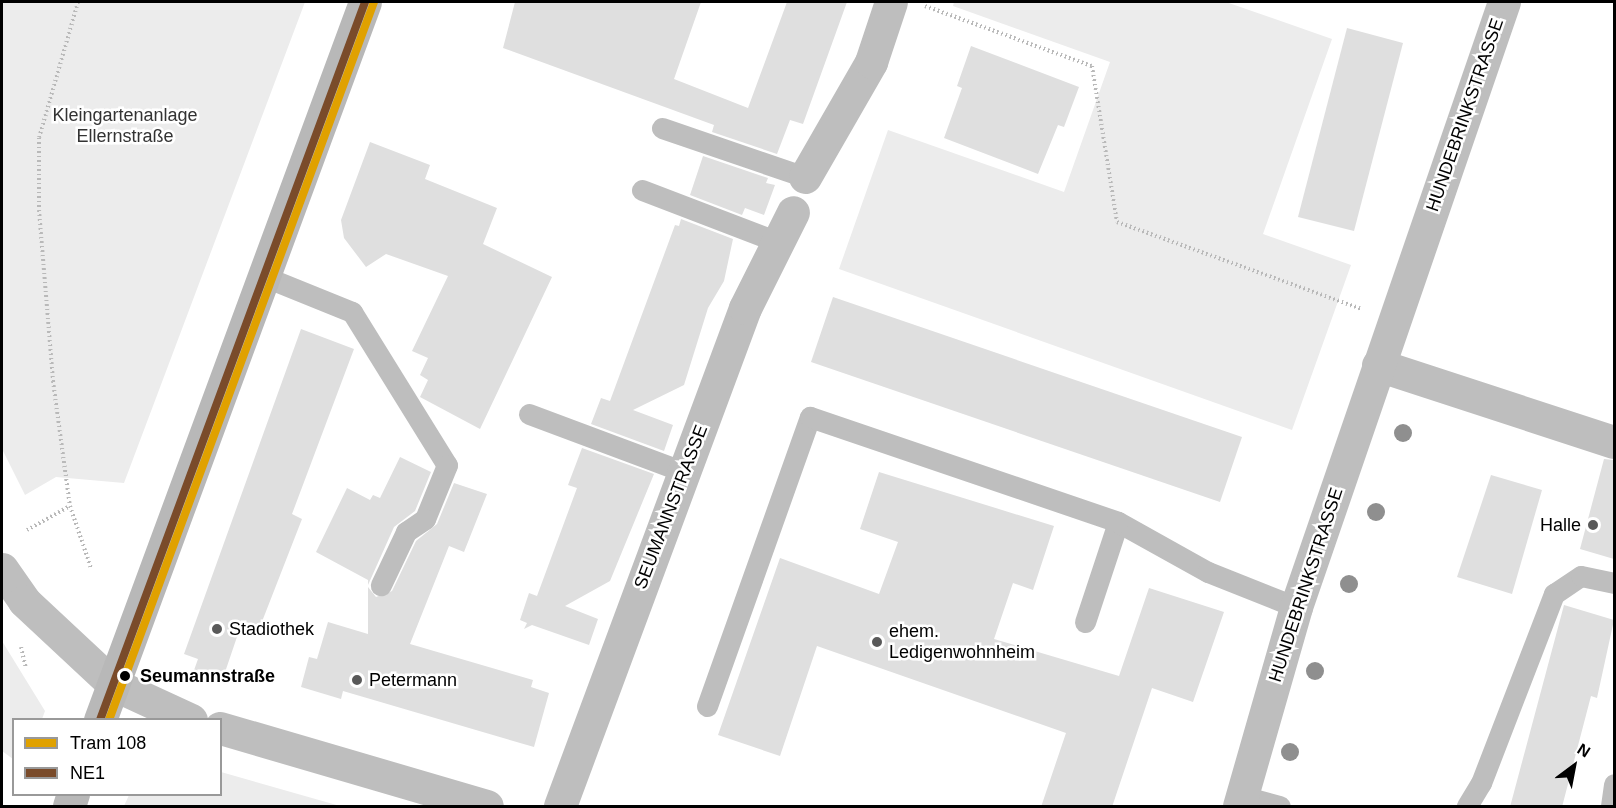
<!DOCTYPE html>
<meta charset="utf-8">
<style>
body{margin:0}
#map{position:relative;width:1616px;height:808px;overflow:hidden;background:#fff;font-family:Helvetica,sans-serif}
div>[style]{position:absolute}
.green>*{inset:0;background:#ececec}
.building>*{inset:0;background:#dfdfdf}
.path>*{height:4px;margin-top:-2px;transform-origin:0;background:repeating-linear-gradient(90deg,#b9b9b9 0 1.5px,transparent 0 4.5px)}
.service>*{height:21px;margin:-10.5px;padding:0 10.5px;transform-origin:10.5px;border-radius:10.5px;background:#bebebe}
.minor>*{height:33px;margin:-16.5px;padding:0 16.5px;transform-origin:16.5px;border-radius:16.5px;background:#bebebe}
.tertiary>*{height:33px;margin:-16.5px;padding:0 16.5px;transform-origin:16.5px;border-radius:16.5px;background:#bebebe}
.secondary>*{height:33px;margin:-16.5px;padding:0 16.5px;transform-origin:16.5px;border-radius:16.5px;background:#b8b8b8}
.bus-1>*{height:8px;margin:-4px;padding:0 4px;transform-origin:4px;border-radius:4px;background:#7a4b2a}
.tram-1>*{height:8px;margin:-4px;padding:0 4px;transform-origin:4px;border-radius:4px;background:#e0a100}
.trees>*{width:18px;height:18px;margin:-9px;border-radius:50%;background:#8f8f8f}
.dots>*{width:16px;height:16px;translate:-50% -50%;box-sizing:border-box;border:3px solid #fff;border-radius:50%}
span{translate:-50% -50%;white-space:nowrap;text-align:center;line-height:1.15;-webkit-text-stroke:5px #fff;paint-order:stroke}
.street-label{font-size:18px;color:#000}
.park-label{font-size:18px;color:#333}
.poi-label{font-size:18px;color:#000}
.right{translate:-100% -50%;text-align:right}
.left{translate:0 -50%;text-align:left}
.stop-label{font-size:18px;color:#000;font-weight:700}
.frame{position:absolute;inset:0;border:3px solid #000;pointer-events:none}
.legend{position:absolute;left:12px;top:718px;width:210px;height:78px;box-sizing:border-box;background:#fff;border:2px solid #999;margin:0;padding:8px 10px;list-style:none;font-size:18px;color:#000}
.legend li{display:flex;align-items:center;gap:12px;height:30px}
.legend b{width:30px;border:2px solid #999}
.north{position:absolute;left:1544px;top:736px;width:60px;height:60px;-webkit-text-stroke:4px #fff;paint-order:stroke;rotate:32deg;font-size:16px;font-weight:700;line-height:24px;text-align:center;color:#000}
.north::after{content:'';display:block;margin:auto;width:21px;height:27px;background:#000;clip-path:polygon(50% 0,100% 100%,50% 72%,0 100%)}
</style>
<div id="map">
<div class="green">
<div style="clip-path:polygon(2px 2px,305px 2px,124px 483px,56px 477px,25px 495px,2px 449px)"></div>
<div style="clip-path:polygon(954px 2px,1226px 2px,1332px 39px,1263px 234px,1351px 265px,1292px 430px,839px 269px,888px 130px,1064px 192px,1110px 62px,953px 6px)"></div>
<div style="clip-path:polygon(2px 641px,45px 711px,42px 719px,14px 720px,13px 759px,2px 751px)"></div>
<div style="clip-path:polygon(221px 772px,340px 806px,124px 806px,129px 795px,220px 794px)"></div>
</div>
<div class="building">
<div style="clip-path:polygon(515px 2px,701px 2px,674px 79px,748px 108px,787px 2px,847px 2px,803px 124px,790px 120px,777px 154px,712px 132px,714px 125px,503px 48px)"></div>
<div style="clip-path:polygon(1347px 28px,1403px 43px,1354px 231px,1298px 217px)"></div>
<div style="clip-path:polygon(971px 46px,1079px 87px,1064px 127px,1058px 125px,1038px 174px,944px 138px,962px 88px,957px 86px)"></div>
<div style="clip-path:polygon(370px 142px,430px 165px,425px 179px,497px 208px,483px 244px,552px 277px,480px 429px,420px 397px,428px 380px,420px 375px,428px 358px,412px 351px,448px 276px,386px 254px,366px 267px,344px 238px,341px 220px)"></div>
<div style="clip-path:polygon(703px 156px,768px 178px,766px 183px,775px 185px,764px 215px,745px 208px,742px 215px,690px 195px)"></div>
<div style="clip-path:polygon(681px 219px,733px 239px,724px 281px,708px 308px,684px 385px,633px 410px,673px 425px,664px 451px,591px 424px,601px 398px,610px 401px,675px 225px,679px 226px)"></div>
<div style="clip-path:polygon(833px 297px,1242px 437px,1220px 502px,811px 362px)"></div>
<div style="clip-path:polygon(301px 329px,354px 349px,292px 514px,302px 519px,256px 637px,239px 631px,221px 684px,193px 673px,198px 659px,184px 654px)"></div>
<div style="clip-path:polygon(582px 448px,654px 474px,610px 581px,565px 606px,598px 619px,589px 645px,532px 625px,524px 629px,527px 623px,520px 620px,529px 593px,537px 596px,577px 488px,568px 485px)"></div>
<div style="clip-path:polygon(400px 457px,431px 472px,415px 511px,394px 527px,368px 585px,368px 580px,316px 552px,347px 488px,370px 500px,373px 495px,380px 498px)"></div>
<div style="clip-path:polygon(1604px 459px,1614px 460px,1614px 559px,1580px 549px)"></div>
<div style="clip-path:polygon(879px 472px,1054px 526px,1033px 590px,1013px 583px,994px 639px,1119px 676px,1149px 588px,1224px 612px,1193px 702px,1152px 688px,1112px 807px,1041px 807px,1066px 733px,817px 646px,780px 756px,718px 735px,780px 558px,879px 594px,898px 542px,860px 529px)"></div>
<div style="clip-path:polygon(1491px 475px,1542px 490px,1512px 594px,1457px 577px)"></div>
<div style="clip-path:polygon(454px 483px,487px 494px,464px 552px,449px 546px,410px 644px,533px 680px,531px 687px,549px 693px,534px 747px,343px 691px,341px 699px,301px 687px,309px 657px,317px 659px,328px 622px,368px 634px,368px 587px,376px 597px,392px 591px,416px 541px,437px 524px)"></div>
<div style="clip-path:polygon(1564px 605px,1614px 620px,1597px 698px,1591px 696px,1562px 807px,1510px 807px)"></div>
</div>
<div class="path">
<div style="left:78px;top:2px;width:141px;rotate:106deg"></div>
<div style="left:39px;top:138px;width:72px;rotate:90deg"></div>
<div style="left:39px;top:210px;width:172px;rotate:85.3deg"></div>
<div style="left:53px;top:381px;width:126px;rotate:82.3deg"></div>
<div style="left:70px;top:506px;width:65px;rotate:71.3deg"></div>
<div style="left:925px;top:6px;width:177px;rotate:19.8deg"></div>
<div style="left:1092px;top:66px;width:158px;rotate:80.9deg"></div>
<div style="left:1117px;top:222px;width:260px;rotate:19.6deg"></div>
<div style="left:27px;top:530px;width:49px;rotate:-29.2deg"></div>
<div style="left:21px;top:647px;width:22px;rotate:77deg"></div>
</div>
<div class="service">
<div style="left:662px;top:128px;width:151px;rotate:18.9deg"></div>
<div style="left:642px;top:190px;width:146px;rotate:20.9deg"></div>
<div style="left:263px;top:276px;width:96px;rotate:22deg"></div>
<div style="left:352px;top:312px;width:180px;rotate:58.2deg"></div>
<div style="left:447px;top:465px;width:58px;rotate:112.2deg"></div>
<div style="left:425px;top:519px;width:23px;rotate:146deg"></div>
<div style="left:406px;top:532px;width:59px;rotate:115.3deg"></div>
<div style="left:529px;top:414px;width:165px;rotate:20.5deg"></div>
<div style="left:1085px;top:622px;width:105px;rotate:-71.7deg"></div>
<div style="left:1118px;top:522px;width:103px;rotate:29.1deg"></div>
<div style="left:1208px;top:572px;width:95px;rotate:21.7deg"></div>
<div style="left:707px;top:706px;width:307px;rotate:-70.4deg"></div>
<div style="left:810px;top:417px;width:325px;rotate:18.8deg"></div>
<div style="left:1242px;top:796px;width:39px;rotate:15deg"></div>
<div style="left:1467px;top:806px;width:27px;rotate:-59deg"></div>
<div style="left:1481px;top:783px;width:203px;rotate:-68.9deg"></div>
<div style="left:1554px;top:594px;width:32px;rotate:-34deg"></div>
<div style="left:1581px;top:576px;width:34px;rotate:12deg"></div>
<div style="left:1611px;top:806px;width:22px;rotate:-82deg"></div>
</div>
<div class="minor">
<div style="left:805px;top:177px;width:133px;rotate:-60.1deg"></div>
<div style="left:871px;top:62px;width:63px;rotate:-71.6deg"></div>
<div style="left:1378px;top:365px;width:248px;rotate:18.1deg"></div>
<div style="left:2px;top:569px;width:39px;rotate:55deg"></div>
<div style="left:24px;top:601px;width:122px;rotate:43deg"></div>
<div style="left:113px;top:684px;width:86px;rotate:24.8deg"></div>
<div style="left:220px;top:728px;width:278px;rotate:16.3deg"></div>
<div style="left:560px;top:806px;width:531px;rotate:-69.62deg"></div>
<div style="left:745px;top:308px;width:107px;rotate:-63.4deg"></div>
</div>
<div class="tertiary">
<div style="left:1239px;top:806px;width:207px;rotate:-74deg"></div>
<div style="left:1296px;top:607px;width:640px;rotate:-71.03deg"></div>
</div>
<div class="secondary">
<div style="left:100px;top:720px;width:765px;rotate:-69.74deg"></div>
<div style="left:69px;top:806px;width:13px;rotate:-72deg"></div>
</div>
<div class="bus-1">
<div style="left:100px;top:720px;width:765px;rotate:-69.74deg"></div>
</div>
<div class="tram-1">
<div style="left:109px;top:720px;width:765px;rotate:-69.74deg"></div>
</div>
<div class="trees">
<div style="left:1403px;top:433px"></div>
<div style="left:1376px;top:512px"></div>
<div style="left:1349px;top:584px"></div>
<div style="left:1315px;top:671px"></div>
<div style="left:1290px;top:752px"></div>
</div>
<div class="dots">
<div style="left:1593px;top:525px;background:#595959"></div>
<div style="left:217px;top:629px;background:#595959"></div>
<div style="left:877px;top:642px;background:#595959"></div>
<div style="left:125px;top:676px;background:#000"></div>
<div style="left:357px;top:680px;background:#595959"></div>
</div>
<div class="street-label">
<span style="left:1465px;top:115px;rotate:-71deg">HUNDEBRINKSTRASSE</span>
<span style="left:671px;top:507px;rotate:-69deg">SEUMANNSTRASSE</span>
<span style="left:1306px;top:585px;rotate:-72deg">HUNDEBRINKSTRASSE</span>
</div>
<div class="park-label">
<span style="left:125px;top:126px">Kleingartenanlage<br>Ellernstraße</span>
</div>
<div class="poi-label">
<span class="right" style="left:1581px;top:525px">Halle</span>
<span class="left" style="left:229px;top:629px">Stadiothek</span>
<span class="left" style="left:889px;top:642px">ehem.<br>Ledigenwohnheim</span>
<span class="left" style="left:369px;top:680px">Petermann</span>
</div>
<div class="stop-label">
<span class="left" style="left:140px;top:676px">Seumannstraße</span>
</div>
<div class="frame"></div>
<ul class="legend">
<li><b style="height:8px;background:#e0a100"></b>Tram 108</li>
<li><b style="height:8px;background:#7a4b2a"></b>NE1</li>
</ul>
<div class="north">N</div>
</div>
